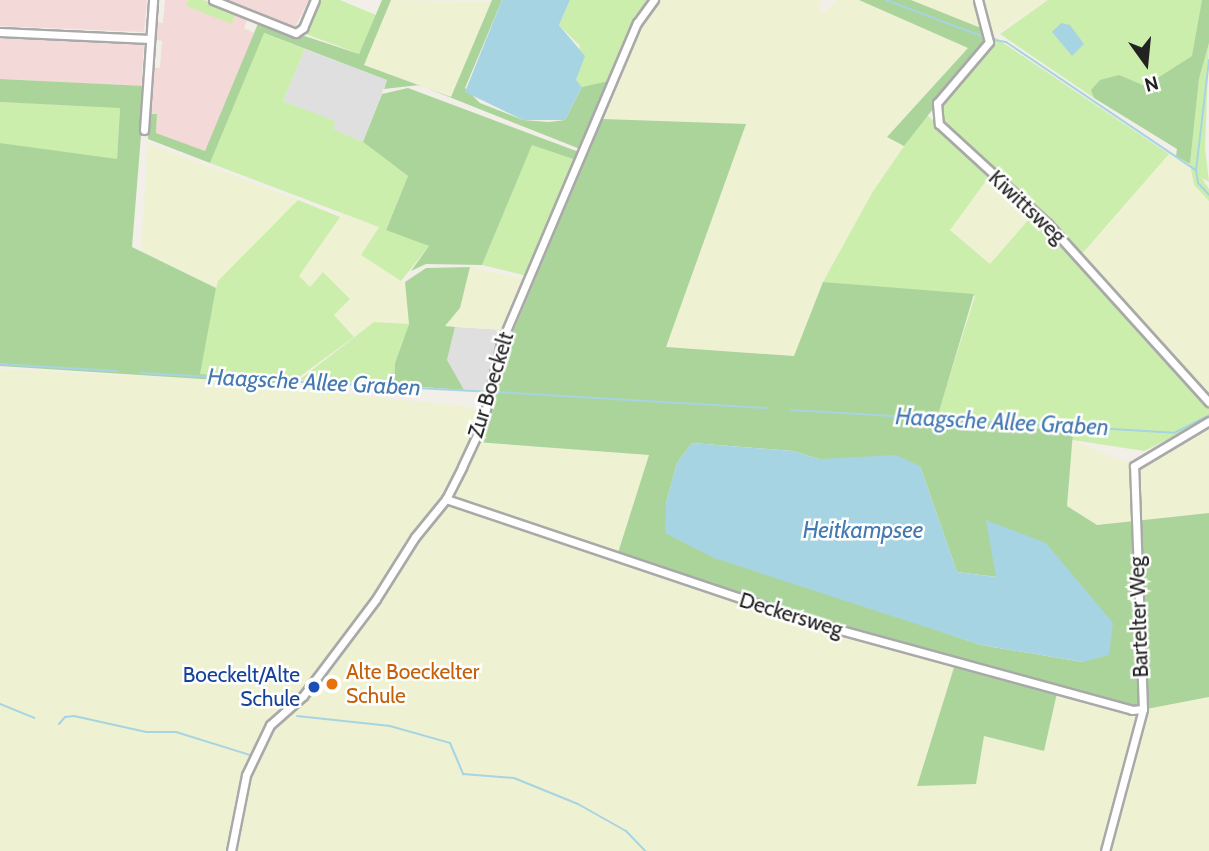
<!DOCTYPE html>
<style>
body{margin:0}
#map{position:relative;width:1209px;height:851px;overflow:hidden;background:#f2efe8;font-family:Cabin,sans-serif}
div>[style]{position:absolute}
.residential>*{inset:0;background:#e0dfdf}
.commercial>*{inset:0;background:#f3d9d7}
.farmland>*{inset:0;background:#eff1d3}
.grass>*{inset:0;background:#cceeac}
.forest>*{inset:0;background:#abd49b}
.water>*{inset:0;background:#a7d4e2}
.stream>*{height:2px;margin:-1px;padding:0 1px;transform-origin:1px;border-radius:1px;background:#a7d4e2}
.roads{filter:drop-shadow(2px 0 #a9a9a9) drop-shadow(-2px 0 #a9a9a9) drop-shadow(0 2px #a9a9a9) drop-shadow(0 -2px #a9a9a9)}
.minor>*{height:7px;margin:-3.5px;padding:0 3.5px;transform-origin:3.5px;border-radius:3.5px;background:#fff}
.dots>*{width:19px;height:19px;translate:-50% -50%;box-sizing:border-box;border:4px solid #fff;border-radius:50%}
span{translate:-50% -50%;white-space:nowrap;text-align:center;line-height:1.15;-webkit-text-stroke:5px #fff;paint-order:stroke}
.street-label{font-size:21px;color:#222}
.food-label{font-size:21px;color:#c56008}
.left{translate:0 -50%;text-align:left}
.transit-label{font-size:21px;color:#164399}
.right{translate:-100% -50%;text-align:right}
.water-label{font-size:23px;color:#4479b1;font-style:italic}
.north{position:absolute;left:1111px;top:28px;width:70px;height:70px;-webkit-text-stroke:5px #fff;paint-order:stroke;rotate:165deg;font-size:19px;font-weight:700;line-height:28px;text-align:center;color:#222}
.north::after{content:'';display:block;margin:auto;width:24px;height:32px;background:#222;clip-path:polygon(50% 0,100% 100%,50% 72%,0 100%)}
</style>
<div id="map">
<div class="residential">
<div style="clip-path:polygon(305px 49px,387px 80px,363px 142px,332px 129px,335px 122px,283px 101px)"></div>
<div style="clip-path:polygon(455px 327px,504px 330px,487px 391px,464px 390px,453px 377px,447px 360px)"></div>
</div>
<div class="commercial">
<div style="clip-path:polygon(0 0,147px 0,144px 32px,0 26px)"></div>
<div style="clip-path:polygon(165px 0,188px 0,186px 6px,232px 23px,236px 12px,248px 17px,244px 28px,254px 33px,205px 152px,156px 133px,157px 114px,148px 113px,152px 68px,160px 68px,162px 41px,154px 39px,155px 22px,163px 23px)"></div>
<div style="clip-path:polygon(227px 0,309px 0,295px 27px)"></div>
<div style="clip-path:polygon(0 36px,144px 44px,141px 86px,0 79px)"></div>
</div>
<div class="farmland">
<div style="clip-path:polygon(391px 0,491px 2px,452px 97px,364px 65px)"></div>
<div style="clip-path:polygon(658px 0,821px 0,818px 11px,825px 12px,837px 0,859px 0,968px 48px,888px 136px,904px 146px,823px 282px,795px 356px,666px 347px,745px 124px,603px 119px,641px 23px)"></div>
<div style="clip-path:polygon(911px 0,974px 0,981px 28px)"></div>
<div style="clip-path:polygon(980px 0,1048px 0,993px 36px,984px 24px)"></div>
<div style="clip-path:polygon(148px 144px,298px 200px,216px 288px,141px 251px)"></div>
<div style="clip-path:polygon(1169px 154px,1191px 167px,1191px 175px,1209px 201px,1209px 399px,1080px 256px)"></div>
<div style="clip-path:polygon(991px 174px,1035px 212px,990px 264px,949px 228px)"></div>
<div style="clip-path:polygon(342px 213px,379px 227px,361px 255px,407px 285px,409px 324px,374px 322px,356px 339px,334px 314px,350px 299px,323px 272px,309px 288px,299px 276px)"></div>
<div style="clip-path:polygon(470px 267px,526px 280px,504px 330px,445px 326px,460px 308px)"></div>
<div style="clip-path:polygon(0 369px,199px 379px,462px 406px,486px 411px,476px 442px,649px 455px,617px 556px,956px 661px,917px 785px,984px 736px,1057px 693px,1132px 710px,1209px 698px,1209px 851px,235px 851px,250px 776px,277px 718px,297px 698px,273px 714px,257px 740px,234px 804px,228px 851px,0 851px)"></div>
<div style="clip-path:polygon(1209px 421px,1209px 513px,1097px 525px,1067px 506px,1072px 440px,1134px 466px,1135px 474px,1145px 453px)"></div>
</div>
<div class="grass">
<div style="clip-path:polygon(188px 0,204px 0,236px 12px,232px 24px,186px 6px)"></div>
<div style="clip-path:polygon(320px 0,340px 0,376px 15px,359px 54px,306px 34px)"></div>
<div style="clip-path:polygon(570px 0,651px 0,637px 15px,585px 139px,608px 82px,582px 87px,576px 81px,580px 46px,559px 25px)"></div>
<div style="clip-path:polygon(1048px 0,1209px 0,1180px 125px,1094px 98px,1000px 34px)"></div>
<div style="clip-path:polygon(263px 33px,305px 49px,283px 101px,335px 121px,333px 129px,363px 142px,408px 176px,386px 229px,429px 246px,401px 281px,361px 255px,379px 227px,210px 163px)"></div>
<div style="clip-path:polygon(993px 36px,1169px 154px,1080px 256px,1209px 404px,1209px 419px,1144px 451px,936px 419px,975px 296px,823px 282px,872px 193px,926px 114px,991px 174px,950px 230px,990px 264px,1035px 212px,945px 130px,942px 119px,941px 99px)"></div>
<div style="clip-path:polygon(1209px 43px,1205px 148px,1209px 182px,1202px 178px,1209px 189px,1209px 201px,1194px 185px,1190px 164px,1199px 79px)"></div>
<div style="clip-path:polygon(0 102px,120px 107px,117px 160px,0 143px)"></div>
<div style="clip-path:polygon(532px 144px,576px 160px,527px 276px,482px 265px)"></div>
<div style="clip-path:polygon(298px 200px,340px 217px,299px 276px,310px 287px,323px 272px,350px 299px,334px 315px,354px 337px,295px 380px,194px 374px,218px 281px)"></div>
<div style="clip-path:polygon(374px 322px,409px 324px,395px 363px,394px 385px,299px 380px)"></div>
</div>
<div class="forest">
<div style="clip-path:polygon(382px 0,391px 0,364px 65px,451px 97px,492px 0,502px 0,465px 88px,480px 103px,523px 120px,549px 122px,565px 120px,582px 87px,609px 81px,580px 149px,419px 85px,384px 89px,387px 80px,264px 33px,210px 163px,148px 139px,150px 114px,157px 114px,156px 133px,205px 151px,259px 21px,359px 54px)"></div>
<div style="clip-path:polygon(859px 0,911px 0,981px 28px,986px 41px,904px 146px,887px 137px,968px 48px)"></div>
<div style="clip-path:polygon(1202px 0,1209px 0,1209px 43px,1199px 79px,1190px 164px,1176px 156px,1177px 149px,1094px 98px,1091px 90px,1100px 80px,1119px 75px,1145px 86px,1192px 56px)"></div>
<div style="clip-path:polygon(0 79px,145px 86px,132px 247px,216px 288px,200px 374px,293px 381px,293px 385px,0 366px,0 143px,117px 159px,120px 108px,0 102px)"></div>
<div style="clip-path:polygon(408px 88px,579px 152px,576px 160px,532px 145px,482px 265px,426px 264px,411px 271px,429px 246px,386px 230px,408px 176px,363px 142px,382px 94px)"></div>
<div style="clip-path:polygon(evenodd,603px 119px,746px 124px,666px 347px,794px 356px,823px 282px,974px 294px,937px 418px,1073px 432px,1067px 506px,1097px 525px,1209px 513px,1209px 697px,1136px 711px,1057px 693px,1044px 751px,984px 736px,976px 784px,917px 786px,956px 661px,617px 556px,649px 455px,476px 442px,495px 395px,507px 346px,603px 119px,692px 443px,793px 451px,819px 459px,920px 466px,957px 572px,997px 577px,987px 520px,1083px 662px,981px 645px,862px 605px,666px 503px,677px 463px,692px 443px)"></div>
<div style="clip-path:polygon(470px 267px,460px 308px,445px 326px,455px 327px,447px 360px,464px 390px,394px 385px,395px 363px,409px 324px,405px 282px,426px 268px)"></div>
</div>
<div class="water">
<div style="clip-path:polygon(502px 0,570px 0,559px 25px,585px 56px,576px 80px,582px 87px,565px 120px,523px 120px,465px 92px)"></div>
<div style="clip-path:polygon(1061px 23px,1070px 25px,1084px 44px,1072px 56px,1052px 32px)"></div>
<div style="clip-path:polygon(692px 443px,793px 451px,819px 459px,896px 455px,920px 466px,957px 572px,996px 577px,986px 520px,1046px 543px,1113px 623px,1109px 655px,1083px 662px,981px 645px,714px 558px,665px 533px,666px 503px,677px 463px)"></div>
</div>
<div class="stream">
<div style="left:886px;top:0;width:105px;rotate:20.7deg"></div>
<div style="left:995px;top:40px;width:11px;rotate:10deg"></div>
<div style="left:1006px;top:42px;width:229px;rotate:34deg"></div>
<div style="left:1209px;top:60px;width:111px;rotate:96.7deg"></div>
<div style="left:1196px;top:170px;width:13px;rotate:81deg"></div>
<div style="left:1198px;top:183px;width:16px;rotate:47deg"></div>
<div style="left:0;top:364px;width:117px;rotate:3.4deg"></div>
<div style="left:140px;top:373px;width:348px;rotate:3.1deg"></div>
<div style="left:496px;top:392px;width:272px;rotate:3.4deg"></div>
<div style="left:791px;top:410px;width:384px;rotate:3.4deg"></div>
<div style="left:1174px;top:433px;width:39px;rotate:-27deg"></div>
<div style="left:0;top:704px;width:37px;rotate:22deg"></div>
<div style="left:297px;top:716px;width:94px;rotate:6.1deg"></div>
<div style="left:390px;top:726px;width:62px;rotate:15.8deg"></div>
<div style="left:450px;top:743px;width:34px;rotate:67deg"></div>
<div style="left:463px;top:774px;width:51px;rotate:4.5deg"></div>
<div style="left:514px;top:778px;width:69px;rotate:22.1deg"></div>
<div style="left:578px;top:804px;width:55px;rotate:29.4deg"></div>
<div style="left:626px;top:831px;width:28px;rotate:46deg"></div>
<div style="left:59px;top:724px;width:9px;rotate:-49deg"></div>
<div style="left:65px;top:717px;width:9px;rotate:-6deg"></div>
<div style="left:74px;top:716px;width:74px;rotate:12.5deg"></div>
<div style="left:146px;top:732px;width:30px"></div>
<div style="left:176px;top:732px;width:77px;rotate:17.3deg"></div>
</div>
<div class="roads">
<div class="minor">
<div style="left:213px;top:0;width:89px;rotate:21.7deg"></div>
<div style="left:296px;top:33px;width:9px;rotate:-36deg"></div>
<div style="left:303px;top:28px;width:30px;rotate:-67deg"></div>
<div style="left:978px;top:0;width:43px;rotate:75.3deg"></div>
<div style="left:989px;top:42px;width:80px;rotate:130.4deg"></div>
<div style="left:937px;top:103px;width:21px;rotate:85deg"></div>
<div style="left:939px;top:124px;width:148px;rotate:42.5deg"></div>
<div style="left:1048px;top:224px;width:240px;rotate:47.9deg"></div>
<div style="left:0;top:32px;width:150px;rotate:2.7deg"></div>
<div style="left:144px;top:130px;width:130px;rotate:-86deg"></div>
<div style="left:446px;top:499px;width:389px;rotate:18.6deg"></div>
<div style="left:815px;top:623px;width:329px;rotate:15.3deg"></div>
<div style="left:1132px;top:710px;width:11px;rotate:-5deg"></div>
<div style="left:231px;top:851px;width:77px;rotate:-78.8deg"></div>
<div style="left:246px;top:775px;width:55px;rotate:-64.4deg"></div>
<div style="left:270px;top:725px;width:44px;rotate:-41.3deg"></div>
<div style="left:303px;top:696px;width:121px;rotate:-53deg"></div>
<div style="left:376px;top:599px;width:73px;rotate:-57.8deg"></div>
<div style="left:415px;top:537px;width:49px;rotate:-50.8deg"></div>
<div style="left:446px;top:499px;width:36px;rotate:-63deg"></div>
<div style="left:462px;top:467px;width:50px;rotate:-65deg"></div>
<div style="left:483px;top:422px;width:81px;rotate:-77.2deg"></div>
<div style="left:501px;top:343px;width:348px;rotate:-67deg"></div>
<div style="left:637px;top:23px;width:29px;rotate:-54deg"></div>
<div style="left:1105px;top:851px;width:147px;rotate:-75deg"></div>
<div style="left:1143px;top:709px;width:243px;rotate:-92.1deg"></div>
<div style="left:1134px;top:466px;width:87px;rotate:-31deg"></div>
</div>
</div>
<div class="dots">
<div style="left:332px;top:684px;background:#e8710a"></div>
<div style="left:314px;top:687px;background:#1a4fb4"></div>
</div>
<div class="street-label">
<span style="left:1027px;top:207px;rotate:43deg">Kiwittsweg</span>
<span style="left:491px;top:385px;rotate:-73deg">Zur Boeckelt</span>
<span style="left:791px;top:615px;rotate:17deg">Deckersweg</span>
<span style="left:1139px;top:617px;rotate:-92deg">Bartelter Weg</span>
</div>
<div class="food-label">
<span class="left" style="left:346px;top:684px">Alte Boeckelter<br>Schule</span>
</div>
<div class="transit-label">
<span class="right" style="left:300px;top:687px">Boeckelt/Alte<br>Schule</span>
</div>
<div class="water-label">
<span style="left:314px;top:382px;rotate:3deg">Haagsche Allee Graben</span>
<span style="left:1002px;top:422px;rotate:3deg">Haagsche Allee Graben</span>
<span style="left:863px;top:530px">Heitkampsee</span>
</div>
<div class="north">N</div>
</div>
